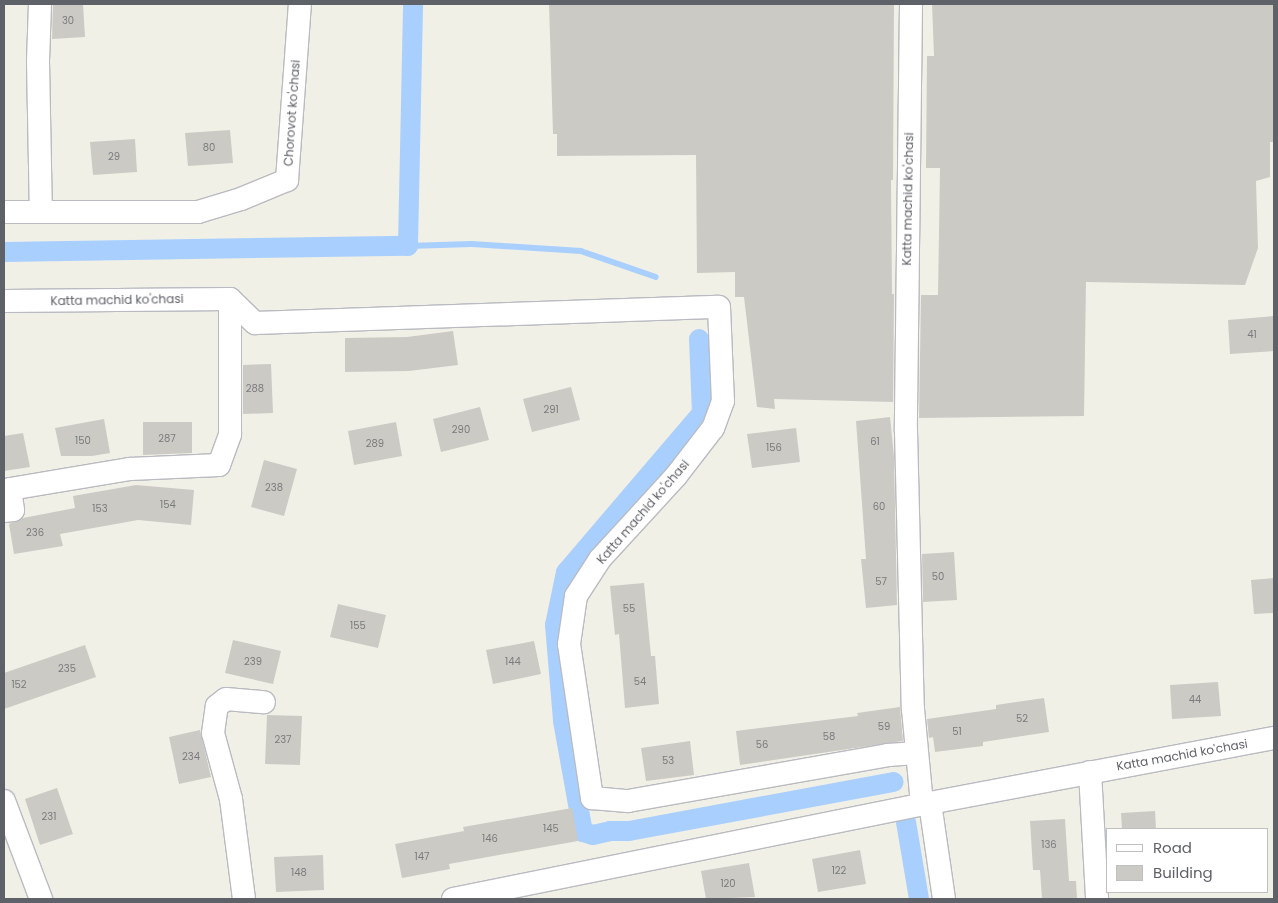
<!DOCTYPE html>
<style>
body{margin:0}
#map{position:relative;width:1278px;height:903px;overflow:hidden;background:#f1f0e7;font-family:Poppins,sans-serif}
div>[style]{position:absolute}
.stream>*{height:5.5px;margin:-2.75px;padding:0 2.75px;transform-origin:2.75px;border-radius:2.75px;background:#a9cfff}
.canal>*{height:20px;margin:-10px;padding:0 10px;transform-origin:10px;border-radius:10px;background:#a9cfff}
.building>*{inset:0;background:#cccac4}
.roads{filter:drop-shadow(1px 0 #b9bbc1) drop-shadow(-1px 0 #b9bbc1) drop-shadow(0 1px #b9bbc1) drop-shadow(0 -1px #b9bbc1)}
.minor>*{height:22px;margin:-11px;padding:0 11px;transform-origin:11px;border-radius:11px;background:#fff}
span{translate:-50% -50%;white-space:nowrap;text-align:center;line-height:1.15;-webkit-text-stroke:4px #fff;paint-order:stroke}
.number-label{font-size:10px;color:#7a7b7e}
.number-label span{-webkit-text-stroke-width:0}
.street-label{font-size:12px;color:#5e6167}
.frame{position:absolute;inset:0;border:5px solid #5e6167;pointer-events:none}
.legend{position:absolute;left:1106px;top:828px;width:162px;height:65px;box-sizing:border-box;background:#fff;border:1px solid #bfc0c2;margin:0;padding:6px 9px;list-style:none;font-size:15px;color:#5e6167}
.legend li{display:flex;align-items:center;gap:10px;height:25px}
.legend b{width:25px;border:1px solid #bfc0c2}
</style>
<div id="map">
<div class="stream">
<div style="left:408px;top:246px;width:64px;rotate:-1.8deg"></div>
<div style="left:472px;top:244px;width:109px;rotate:3.7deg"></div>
<div style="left:581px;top:251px;width:79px;rotate:19.1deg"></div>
</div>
<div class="canal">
<div style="left:4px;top:252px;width:404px;rotate:-0.9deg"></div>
<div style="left:408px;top:246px;width:242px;rotate:-88.8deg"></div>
<div style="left:699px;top:339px;width:74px;rotate:87.7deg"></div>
<div style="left:702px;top:413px;width:209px;rotate:130.5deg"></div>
<div style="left:566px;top:572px;width:54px;rotate:101.7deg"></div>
<div style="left:555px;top:625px;width:96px;rotate:85.2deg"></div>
<div style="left:563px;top:721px;width:113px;rotate:79.8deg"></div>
<div style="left:583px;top:832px;width:10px;rotate:17deg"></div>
<div style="left:593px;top:835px;width:17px;rotate:-13deg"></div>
<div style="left:610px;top:831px;width:19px"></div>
<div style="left:629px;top:831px;width:269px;rotate:-10.5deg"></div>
<div style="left:906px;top:822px;width:78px;rotate:80.4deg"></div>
</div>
<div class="building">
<div style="clip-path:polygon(53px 4px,83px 4px,85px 37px,52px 39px)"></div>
<div style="clip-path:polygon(549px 4px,894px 4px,893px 180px,891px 180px,892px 294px,894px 294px,893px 409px,893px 402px,774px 399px,775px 409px,757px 407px,744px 297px,735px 297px,735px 272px,697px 273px,696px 155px,557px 156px,557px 134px,553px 134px)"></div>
<div style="clip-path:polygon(932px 4px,1274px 4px,1274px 142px,1270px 142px,1270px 177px,1256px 181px,1258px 248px,1245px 285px,1086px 282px,1084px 416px,919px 418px,921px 295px,938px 295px,940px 168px,926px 168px,927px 56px,934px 56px)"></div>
<div style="clip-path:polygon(230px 130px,233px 163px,188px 166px,185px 133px)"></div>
<div style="clip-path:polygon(135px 139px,137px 172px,93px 175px,90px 142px)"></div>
<div style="clip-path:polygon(1274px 316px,1274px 351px,1230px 354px,1228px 320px)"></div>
<div style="clip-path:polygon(453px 331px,458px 365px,409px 371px,345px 372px,345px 338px,407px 337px)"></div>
<div style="clip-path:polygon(271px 364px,273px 413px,243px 414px,243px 365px)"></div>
<div style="clip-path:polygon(571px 387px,580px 420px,532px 432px,523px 399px)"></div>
<div style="clip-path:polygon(480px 407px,489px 440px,441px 452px,433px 419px)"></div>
<div style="clip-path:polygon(890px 417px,894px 457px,897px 605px,866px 608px,861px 559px,866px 559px,856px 421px)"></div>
<div style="clip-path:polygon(104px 419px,110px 453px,92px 456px,61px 456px,55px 428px)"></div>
<div style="clip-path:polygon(143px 422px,192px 422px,192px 453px,143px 455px)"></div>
<div style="clip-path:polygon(396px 422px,402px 456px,354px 465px,348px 431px)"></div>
<div style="clip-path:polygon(796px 428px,800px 462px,752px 468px,747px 434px)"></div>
<div style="clip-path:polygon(23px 433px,30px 467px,4px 471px,4px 436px)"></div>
<div style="clip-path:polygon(264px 460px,297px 469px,284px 516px,251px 507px)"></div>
<div style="clip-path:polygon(136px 485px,194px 490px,191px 525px,138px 520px,60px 534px,63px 546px,14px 554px,9px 524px,23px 518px,75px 508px,73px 496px)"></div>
<div style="clip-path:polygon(954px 552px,957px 600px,923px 602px,922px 554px)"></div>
<div style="clip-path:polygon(1274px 578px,1274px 613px,1254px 614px,1251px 580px)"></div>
<div style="clip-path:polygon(644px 583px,651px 656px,655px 656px,659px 704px,625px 708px,619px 634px,615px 635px,610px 586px)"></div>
<div style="clip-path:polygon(338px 604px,386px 615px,378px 648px,330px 637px)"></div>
<div style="clip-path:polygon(233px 640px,281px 651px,273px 684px,225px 673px)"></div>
<div style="clip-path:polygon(534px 641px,541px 674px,493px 684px,486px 650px)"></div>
<div style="clip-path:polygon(85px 645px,96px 677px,4px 709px,4px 673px)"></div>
<div style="clip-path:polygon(1218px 682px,1221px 716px,1172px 719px,1170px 685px)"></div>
<div style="clip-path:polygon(1044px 698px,1049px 732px,983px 742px,983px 746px,935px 752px,933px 737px,929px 738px,927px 719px,996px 709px,996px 705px)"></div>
<div style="clip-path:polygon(900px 707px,903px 741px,740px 765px,736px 731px,858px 716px,857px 713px)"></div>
<div style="clip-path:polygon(267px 715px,302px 716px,300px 765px,265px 764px)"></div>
<div style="clip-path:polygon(200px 730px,211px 777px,179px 784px,169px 737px)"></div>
<div style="clip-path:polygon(690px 741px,694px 775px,646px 781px,641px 748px)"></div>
<div style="clip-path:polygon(57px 788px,73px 834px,40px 845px,25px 799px)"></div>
<div style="clip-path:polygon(572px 808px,578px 841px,449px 864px,450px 869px,402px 878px,395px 844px,464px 831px,463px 827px)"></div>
<div style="clip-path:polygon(1155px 811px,1156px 829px,1122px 829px,1121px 813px)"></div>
<div style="clip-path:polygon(1065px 819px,1069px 881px,1076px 881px,1077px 899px,1042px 899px,1040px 870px,1033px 870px,1030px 821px)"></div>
<div style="clip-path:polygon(860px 850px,866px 884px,818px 892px,812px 859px)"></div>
<div style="clip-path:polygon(323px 855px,324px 890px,276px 892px,274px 857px)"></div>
<div style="clip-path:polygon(749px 863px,755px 897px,706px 899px,701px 871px)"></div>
</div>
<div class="roads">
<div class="minor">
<div style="left:40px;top:4px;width:58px;rotate:92deg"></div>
<div style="left:38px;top:62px;width:150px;rotate:88.9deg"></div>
<div style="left:911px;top:4px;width:427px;rotate:90.7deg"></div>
<div style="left:906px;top:431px;width:278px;rotate:88.6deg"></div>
<div style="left:913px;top:709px;width:96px;rotate:84.6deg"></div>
<div style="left:4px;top:212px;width:194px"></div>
<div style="left:198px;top:212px;width:45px;rotate:-16.8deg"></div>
<div style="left:241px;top:199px;width:50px;rotate:-22.4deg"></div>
<div style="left:287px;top:180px;width:176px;rotate:-85.8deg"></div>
<div style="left:4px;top:301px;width:226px;rotate:-0.5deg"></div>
<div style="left:230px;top:299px;width:35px;rotate:44deg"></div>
<div style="left:255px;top:323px;width:464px;rotate:-2deg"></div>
<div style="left:719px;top:307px;width:94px;rotate:87.6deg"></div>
<div style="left:723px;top:401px;width:29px;rotate:110deg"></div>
<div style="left:713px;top:428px;width:61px;rotate:127.6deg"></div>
<div style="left:676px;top:476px;width:113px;rotate:132.5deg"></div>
<div style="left:600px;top:559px;width:44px;rotate:123deg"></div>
<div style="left:576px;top:596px;width:49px;rotate:98.3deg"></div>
<div style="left:569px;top:644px;width:156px;rotate:81.5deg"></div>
<div style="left:592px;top:798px;width:36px;rotate:5deg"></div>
<div style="left:628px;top:801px;width:264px;rotate:-10deg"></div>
<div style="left:888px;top:755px;width:29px;rotate:-4deg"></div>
<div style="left:4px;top:511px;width:9px;rotate:-6deg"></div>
<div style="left:13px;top:510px;width:21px;rotate:-98deg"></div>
<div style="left:10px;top:489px;width:122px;rotate:-9.5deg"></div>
<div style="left:130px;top:469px;width:89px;rotate:-2.6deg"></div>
<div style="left:219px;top:465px;width:33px;rotate:-70deg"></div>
<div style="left:230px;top:434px;width:135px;rotate:-90deg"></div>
<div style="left:1090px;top:772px;width:127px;rotate:86.8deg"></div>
<div style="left:4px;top:801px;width:105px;rotate:69.3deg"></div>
<div style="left:930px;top:803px;width:97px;rotate:81.7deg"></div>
<div style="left:244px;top:899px;width:101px;rotate:-97.4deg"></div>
<div style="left:231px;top:799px;width:68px;rotate:-105.3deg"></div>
<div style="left:213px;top:733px;width:27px;rotate:-82deg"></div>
<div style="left:217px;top:706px;width:11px;rotate:-38deg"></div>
<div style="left:226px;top:699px;width:38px;rotate:5deg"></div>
<div style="left:453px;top:899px;width:487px;rotate:-11.4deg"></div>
<div style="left:930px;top:803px;width:350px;rotate:-10.7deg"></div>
</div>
</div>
<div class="number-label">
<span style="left:68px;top:21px">30</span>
<span style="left:209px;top:148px">80</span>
<span style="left:114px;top:157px">29</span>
<span style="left:1252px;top:335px">41</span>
<span style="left:255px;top:389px">288</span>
<span style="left:551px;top:410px">291</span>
<span style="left:461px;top:430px">290</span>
<span style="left:167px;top:439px">287</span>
<span style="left:83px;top:441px">150</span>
<span style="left:875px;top:442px">61</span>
<span style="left:375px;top:444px">289</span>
<span style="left:774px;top:448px">156</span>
<span style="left:274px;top:488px">238</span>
<span style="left:168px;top:505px">154</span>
<span style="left:879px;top:507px">60</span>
<span style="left:100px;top:509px">153</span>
<span style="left:35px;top:533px">236</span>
<span style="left:938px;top:577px">50</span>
<span style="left:881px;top:582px">57</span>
<span style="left:629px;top:609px">55</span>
<span style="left:358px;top:626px">155</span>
<span style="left:253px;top:662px">239</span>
<span style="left:513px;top:662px">144</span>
<span style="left:67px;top:669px">235</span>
<span style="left:640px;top:682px">54</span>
<span style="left:19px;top:685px">152</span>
<span style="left:1195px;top:700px">44</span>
<span style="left:1022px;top:719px">52</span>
<span style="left:884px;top:727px">59</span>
<span style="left:957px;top:732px">51</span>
<span style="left:829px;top:737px">58</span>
<span style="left:283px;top:740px">237</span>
<span style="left:762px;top:745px">56</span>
<span style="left:191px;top:757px">234</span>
<span style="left:668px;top:761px">53</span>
<span style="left:49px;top:817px">231</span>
<span style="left:551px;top:829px">145</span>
<span style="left:490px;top:839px">146</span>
<span style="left:1049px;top:845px">136</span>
<span style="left:422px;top:857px">147</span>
<span style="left:839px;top:871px">122</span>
<span style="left:299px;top:873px">148</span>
<span style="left:728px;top:884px">120</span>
</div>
<div class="street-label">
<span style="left:292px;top:113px;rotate:-86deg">Chorovot ko'chasi</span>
<span style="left:908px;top:199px;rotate:-89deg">Katta machid ko'chasi</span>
<span style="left:117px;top:300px;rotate:-1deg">Katta machid ko'chasi</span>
<span style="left:643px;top:512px;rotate:-49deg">Katta machid ko'chasi</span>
<span style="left:1182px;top:755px;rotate:-10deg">Katta machid ko'chasi</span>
</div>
<div class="frame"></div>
<ul class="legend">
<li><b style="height:6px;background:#fff"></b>Road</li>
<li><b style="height:14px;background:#cccac4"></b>Building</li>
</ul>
</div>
